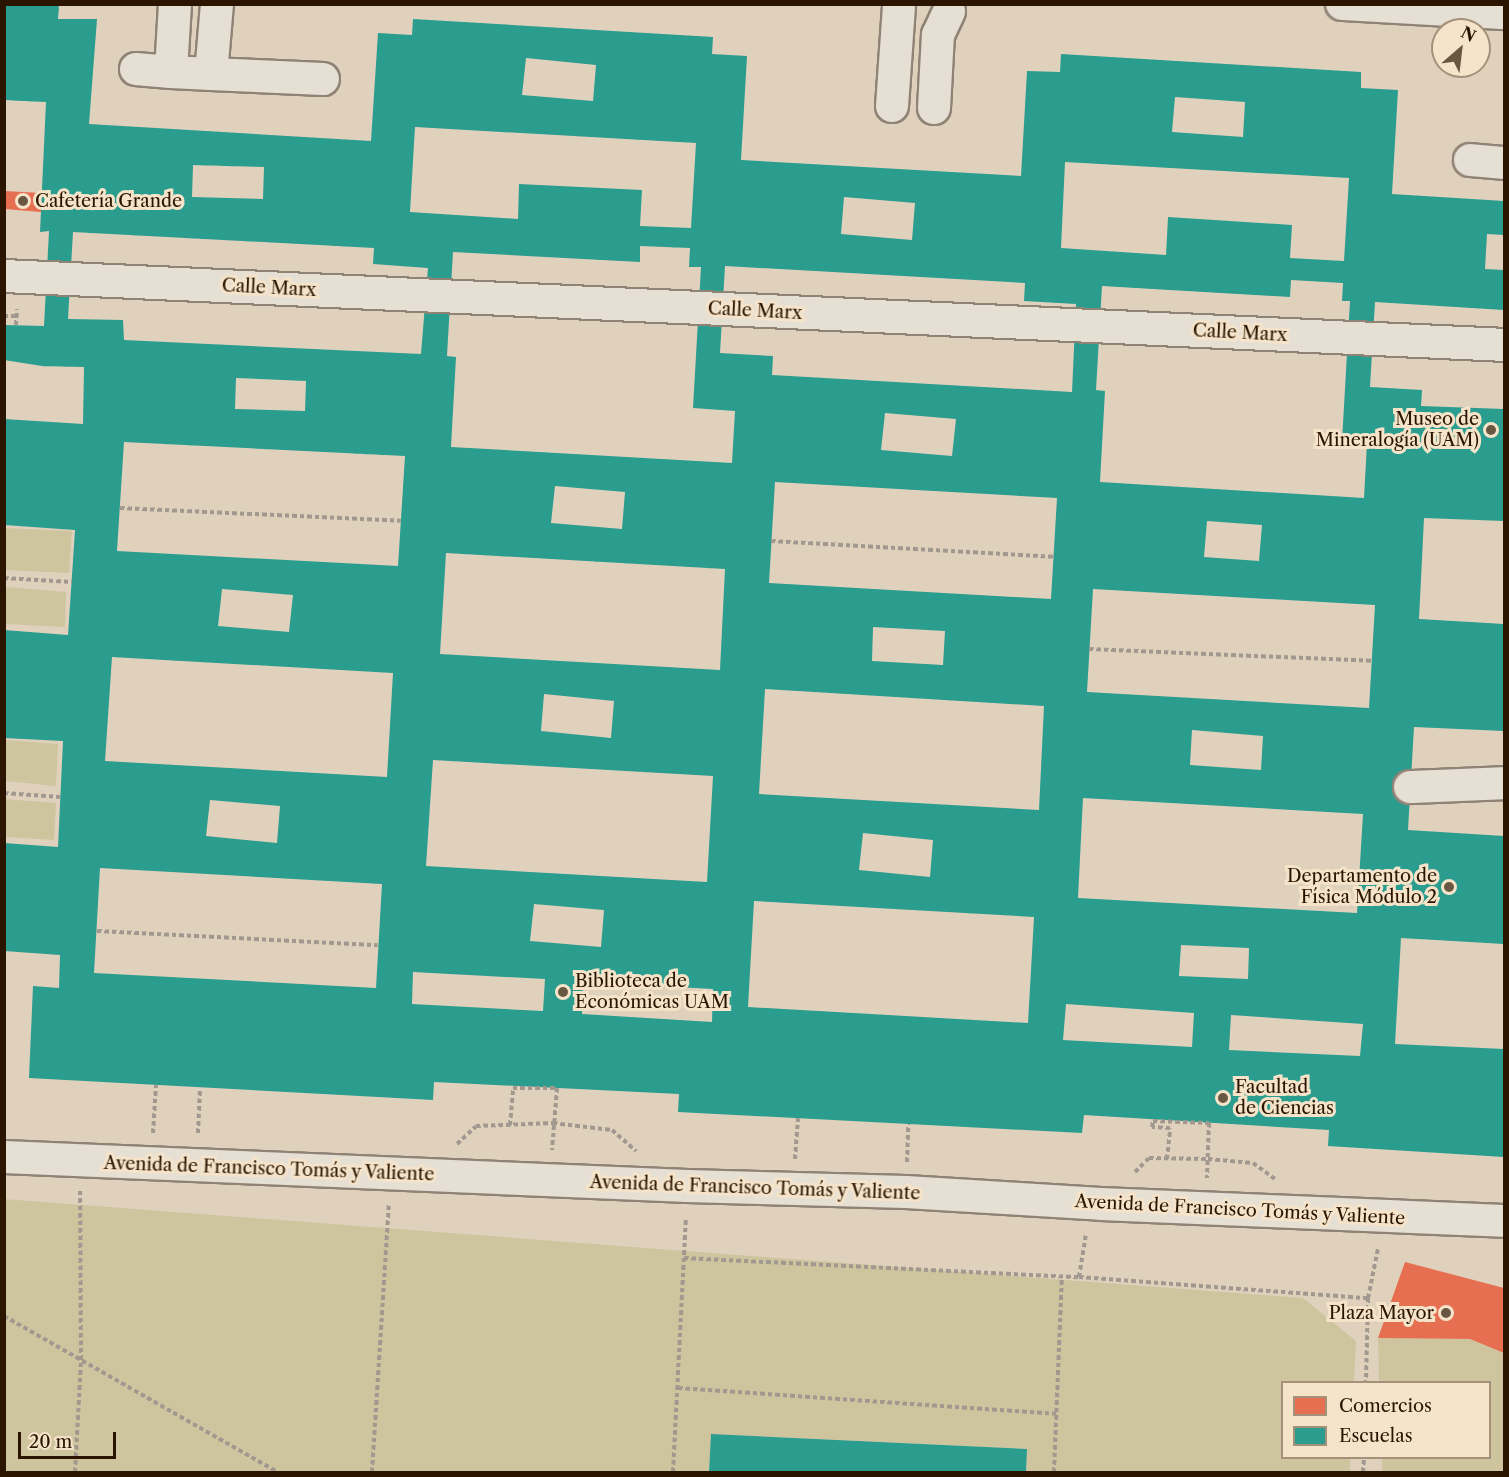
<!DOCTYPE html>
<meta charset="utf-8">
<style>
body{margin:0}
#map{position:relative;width:1509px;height:1477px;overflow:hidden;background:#e0d1bd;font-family:"Libre Caslon Text",serif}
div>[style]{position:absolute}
.green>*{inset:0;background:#cec59f}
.shops>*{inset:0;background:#e76f51}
.schools>*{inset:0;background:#2a9d8f}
.path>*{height:4px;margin-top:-2px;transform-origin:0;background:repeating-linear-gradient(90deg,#a1998f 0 4.5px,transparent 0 7.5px)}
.roads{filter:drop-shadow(2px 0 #8f8376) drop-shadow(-2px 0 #8f8376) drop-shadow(0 2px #8f8376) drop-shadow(0 -2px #8f8376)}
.minor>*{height:32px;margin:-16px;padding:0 16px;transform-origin:16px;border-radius:16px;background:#e6dfd4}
.dots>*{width:16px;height:16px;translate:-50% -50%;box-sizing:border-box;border:3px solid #f5e3ca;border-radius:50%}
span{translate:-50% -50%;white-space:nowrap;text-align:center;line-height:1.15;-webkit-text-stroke:6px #f5e3ca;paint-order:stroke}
.poi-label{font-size:18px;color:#2b1500}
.left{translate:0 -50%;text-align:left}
.right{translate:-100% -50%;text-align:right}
.street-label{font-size:18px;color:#2b1500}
.frame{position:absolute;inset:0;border:6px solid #2b1500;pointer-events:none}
.legend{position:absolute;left:1281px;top:1381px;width:210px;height:78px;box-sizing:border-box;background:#f5e3ca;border:2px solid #a49179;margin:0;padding:8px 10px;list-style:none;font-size:18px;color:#2b1500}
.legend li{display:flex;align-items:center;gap:12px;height:30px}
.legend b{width:30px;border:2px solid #a49179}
.north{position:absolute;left:1431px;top:18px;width:60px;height:60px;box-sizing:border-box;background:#f5e3ca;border:2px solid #a49179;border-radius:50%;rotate:28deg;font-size:16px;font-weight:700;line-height:24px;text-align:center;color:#2b1500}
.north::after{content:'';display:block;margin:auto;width:21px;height:27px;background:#6a5742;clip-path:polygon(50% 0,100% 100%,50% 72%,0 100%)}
.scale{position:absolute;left:18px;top:1432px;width:98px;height:27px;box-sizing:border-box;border:3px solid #2b1500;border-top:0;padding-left:8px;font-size:18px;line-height:21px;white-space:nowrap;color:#2b1500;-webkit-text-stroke:4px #f5e3ca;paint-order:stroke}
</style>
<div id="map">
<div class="green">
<div style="clip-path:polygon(4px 528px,72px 531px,69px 573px,5px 570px)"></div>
<div style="clip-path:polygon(5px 587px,66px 592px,65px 627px,5px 624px)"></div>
<div style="clip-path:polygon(5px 740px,58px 744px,56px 786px,5px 781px)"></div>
<div style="clip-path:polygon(4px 799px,56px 803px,54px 840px,5px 837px)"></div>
<div style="clip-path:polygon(4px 1199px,1303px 1298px,1356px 1341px,1354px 1382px,1282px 1382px,1282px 1458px,1350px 1458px,1350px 1472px,1026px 1472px,1027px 1449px,711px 1434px,709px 1472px,5px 1472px)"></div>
<div style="clip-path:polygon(1378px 1338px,1470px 1339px,1504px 1353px,1504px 1472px,1382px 1472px,1382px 1458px,1490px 1458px,1490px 1382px,1379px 1382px)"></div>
</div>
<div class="shops">
<div style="clip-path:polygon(4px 191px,42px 193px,41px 212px,4px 209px)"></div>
<div style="clip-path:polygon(1405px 1262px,1504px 1288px,1504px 1353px,1470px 1339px,1378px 1338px)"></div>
</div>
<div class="schools">
<div style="clip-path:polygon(evenodd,4px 4px,59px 4px,58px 19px,97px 19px,89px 124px,371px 141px,378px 33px,412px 35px,413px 19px,713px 37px,712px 54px,747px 56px,741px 160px,1021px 176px,1027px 71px,1060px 72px,1061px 54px,1361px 72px,1361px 88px,1398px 90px,1392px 194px,1504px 201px,1504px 235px,1487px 234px,1485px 269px,1504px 270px,1504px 310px,1375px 302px,1370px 387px,1422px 390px,1421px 406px,1504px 409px,1504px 521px,1424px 518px,1419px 619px,1504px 624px,1504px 731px,1414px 727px,1408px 830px,1504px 836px,1504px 944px,1401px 938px,1395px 1044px,1504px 1049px,1504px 1157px,1328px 1146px,1329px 1130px,1084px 1115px,1082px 1133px,678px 1112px,679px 1094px,434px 1082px,433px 1100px,29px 1078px,33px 986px,59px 988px,60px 955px,4px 951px,4px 843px,58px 847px,63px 741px,4px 738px,4px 630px,68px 635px,75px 530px,4px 525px,4px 419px,83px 424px,84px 367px,42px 366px,4px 360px,4px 325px,44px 326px,49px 231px,40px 232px,46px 102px,4px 100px,4px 4px,526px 58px,596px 65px,593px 101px,522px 95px,526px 58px,4px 4px,1175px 97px,1245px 102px,1243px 137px,1172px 132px,1175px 97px,4px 4px,415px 127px,696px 143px,691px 228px,640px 226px,642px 190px,519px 184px,518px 219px,410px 212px,415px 127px,4px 4px,1065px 162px,1349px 178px,1344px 261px,1290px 258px,1292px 225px,1168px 217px,1166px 255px,1061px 248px,1065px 162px,4px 4px,193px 165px,264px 167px,263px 199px,192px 197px,193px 165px,4px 4px,844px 197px,915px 203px,912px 240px,841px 234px,844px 197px,4px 4px,73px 232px,374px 248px,373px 264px,428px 268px,421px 354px,124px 340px,123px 320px,68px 319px,73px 232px,4px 4px,640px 246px,690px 248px,689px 267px,701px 267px,693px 408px,735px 411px,732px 463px,451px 447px,456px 357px,447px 356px,453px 252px,640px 262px,640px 246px,4px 4px,725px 266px,1025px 283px,1024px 301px,1076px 304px,1072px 392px,772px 375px,773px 356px,720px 353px,725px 266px,4px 4px,1291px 280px,1343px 283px,1342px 301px,1350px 301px,1342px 441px,1367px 443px,1364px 498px,1100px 482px,1105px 391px,1096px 390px,1102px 286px,1290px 297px,1291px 280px,4px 4px,236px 378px,306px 381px,305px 411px,235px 409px,236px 378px,4px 4px,885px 413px,956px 419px,952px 456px,881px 450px,885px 413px,4px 4px,124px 442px,405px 456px,398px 566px,117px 551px,124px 442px,4px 4px,775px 482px,1057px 498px,1051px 599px,769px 583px,775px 482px,4px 4px,555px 486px,625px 492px,622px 529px,551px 523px,555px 486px,4px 4px,1207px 521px,1262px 525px,1259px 561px,1204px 557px,1207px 521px,4px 4px,446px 553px,725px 569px,720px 670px,440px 654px,446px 553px,4px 4px,222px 589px,293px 595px,289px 632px,218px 626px,222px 589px,4px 4px,1093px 589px,1375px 605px,1369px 708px,1087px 692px,1093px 589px,4px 4px,873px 627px,945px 631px,943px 665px,872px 661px,873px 627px,4px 4px,112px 657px,393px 673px,387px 777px,105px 761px,112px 657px,4px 4px,765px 689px,1044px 706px,1039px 810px,759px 794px,765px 689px,4px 4px,544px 694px,614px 701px,611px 738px,541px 731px,544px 694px,4px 4px,1192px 730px,1263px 736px,1261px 770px,1190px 765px,1192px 730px,4px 4px,433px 760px,713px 776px,707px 882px,426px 866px,433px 760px,4px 4px,1083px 798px,1363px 814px,1357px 913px,1078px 898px,1083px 798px,4px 4px,210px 800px,280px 806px,277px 843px,206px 836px,210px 800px,4px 4px,863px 833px,933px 840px,930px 877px,859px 870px,863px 833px,4px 4px,100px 868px,382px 884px,376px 988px,94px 973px,100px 868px,4px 4px,754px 901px,1034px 917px,1028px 1023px,748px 1007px,754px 901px,4px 4px,534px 904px,604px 910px,601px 947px,530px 941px,534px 904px,4px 4px,1181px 945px,1249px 948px,1248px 979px,1179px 976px,1181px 945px,4px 4px,413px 972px,545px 979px,543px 1011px,412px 1004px,413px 972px,4px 4px,583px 982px,713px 989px,712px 1022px,582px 1014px,583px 982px,4px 4px,1066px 1004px,1194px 1013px,1192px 1047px,1063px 1040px,1066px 1004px,4px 4px,1231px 1015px,1363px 1024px,1360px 1056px,1229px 1050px,1231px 1015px)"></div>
<div style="clip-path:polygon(711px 1434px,1027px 1449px,1026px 1472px,709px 1472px)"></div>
</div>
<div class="path">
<div style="left:4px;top:316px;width:13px"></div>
<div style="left:16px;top:325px;width:16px;rotate:-86deg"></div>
<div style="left:120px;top:508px;width:281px;rotate:2.6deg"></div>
<div style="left:771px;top:541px;width:283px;rotate:3.2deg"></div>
<div style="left:4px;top:578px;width:68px;rotate:3.4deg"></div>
<div style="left:1089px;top:649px;width:283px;rotate:2.4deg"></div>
<div style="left:4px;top:793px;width:56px;rotate:4.1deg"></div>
<div style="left:97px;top:931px;width:281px;rotate:2.9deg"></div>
<div style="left:510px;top:1125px;width:37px;rotate:-85deg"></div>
<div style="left:513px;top:1088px;width:44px"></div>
<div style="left:557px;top:1088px;width:62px;rotate:94.6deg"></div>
<div style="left:153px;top:1133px;width:48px;rotate:-86.4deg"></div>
<div style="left:198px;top:1133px;width:44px;rotate:-87.4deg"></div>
<div style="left:457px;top:1144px;width:26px;rotate:-43deg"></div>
<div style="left:476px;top:1126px;width:77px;rotate:-2.2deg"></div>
<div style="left:553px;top:1123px;width:59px;rotate:6.8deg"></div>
<div style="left:612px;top:1130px;width:32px;rotate:41deg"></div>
<div style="left:795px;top:1159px;width:41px;rotate:-85.8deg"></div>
<div style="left:1167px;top:1159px;width:31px;rotate:-84deg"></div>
<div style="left:1170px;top:1128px;width:18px;rotate:-177deg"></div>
<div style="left:1152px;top:1127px;width:6px;rotate:-81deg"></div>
<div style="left:1153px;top:1121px;width:56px;rotate:2deg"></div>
<div style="left:1209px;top:1123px;width:55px;rotate:92.1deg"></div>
<div style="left:907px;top:1162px;width:38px;rotate:-88deg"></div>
<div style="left:1135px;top:1172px;width:20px;rotate:-45deg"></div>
<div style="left:1149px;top:1158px;width:59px;rotate:1deg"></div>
<div style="left:1208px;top:1159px;width:45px;rotate:5.1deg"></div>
<div style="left:1253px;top:1163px;width:27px;rotate:36deg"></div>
<div style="left:684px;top:1258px;width:395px;rotate:2.8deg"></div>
<div style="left:1079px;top:1277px;width:290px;rotate:4.2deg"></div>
<div style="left:1368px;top:1298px;width:84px;rotate:91.4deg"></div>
<div style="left:1079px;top:1277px;width:44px;rotate:-80.8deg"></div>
<div style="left:1368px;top:1298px;width:50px;rotate:-78.5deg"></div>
<div style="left:4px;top:1316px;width:315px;rotate:29.7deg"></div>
<div style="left:678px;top:1388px;width:379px;rotate:3.9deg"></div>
<div style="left:75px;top:1472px;width:112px;rotate:-86.9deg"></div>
<div style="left:81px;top:1360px;width:169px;rotate:-90.3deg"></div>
<div style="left:372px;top:1472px;width:269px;rotate:-86.4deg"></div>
<div style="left:673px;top:1472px;width:255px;rotate:-87.1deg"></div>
<div style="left:1054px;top:1472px;width:195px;rotate:-87.7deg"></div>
<div style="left:1363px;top:1472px;width:14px;rotate:-86deg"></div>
</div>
<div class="roads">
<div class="minor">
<div style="left:175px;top:4px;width:68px;rotate:93.4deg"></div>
<div style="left:171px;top:72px;width:40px;rotate:2.9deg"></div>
<div style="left:211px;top:74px;width:70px;rotate:-85.1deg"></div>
<div style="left:1342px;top:4px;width:162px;rotate:3.2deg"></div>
<div style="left:136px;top:69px;width:35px;rotate:5deg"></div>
<div style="left:211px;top:74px;width:112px;rotate:2.6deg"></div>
<div style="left:892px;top:106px;width:99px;rotate:-86deg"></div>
<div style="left:934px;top:108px;width:73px;rotate:-86.9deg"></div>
<div style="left:938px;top:35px;width:26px;rotate:-65deg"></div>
<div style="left:1470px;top:160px;width:34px;rotate:5deg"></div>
<div style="left:4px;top:276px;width:1502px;rotate:2.63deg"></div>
<div style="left:1410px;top:787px;width:94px;rotate:-2.4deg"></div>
<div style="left:4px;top:1157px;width:684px;rotate:2.43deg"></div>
<div style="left:687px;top:1186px;width:219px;rotate:1.6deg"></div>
<div style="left:906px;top:1192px;width:195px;rotate:3.5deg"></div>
<div style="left:1101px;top:1204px;width:403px;rotate:2.4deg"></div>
</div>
</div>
<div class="dots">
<div style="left:23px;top:201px;background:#6a5742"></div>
<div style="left:1491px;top:430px;background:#6a5742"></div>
<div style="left:1449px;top:887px;background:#6a5742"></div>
<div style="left:563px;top:992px;background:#6a5742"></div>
<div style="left:1223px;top:1098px;background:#6a5742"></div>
<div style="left:1446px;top:1313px;background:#6a5742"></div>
</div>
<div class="poi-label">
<span class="left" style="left:35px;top:201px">Cafetería Grande</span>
<span class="right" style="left:1479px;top:430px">Museo de<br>Mineralogía (UAM)</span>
<span class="right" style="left:1437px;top:887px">Departamento de<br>Física Módulo 2</span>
<span class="left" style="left:575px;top:992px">Biblioteca de<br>Económicas UAM</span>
<span class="left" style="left:1235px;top:1098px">Facultad<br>de Ciencias</span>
<span class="right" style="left:1434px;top:1313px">Plaza Mayor</span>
</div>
<div class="street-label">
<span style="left:269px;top:288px;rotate:3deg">Calle Marx</span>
<span style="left:755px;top:311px;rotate:3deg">Calle Marx</span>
<span style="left:1240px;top:333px;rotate:3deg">Calle Marx</span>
<span style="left:269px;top:1169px;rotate:2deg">Avenida de Francisco Tomás y Valiente</span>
<span style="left:755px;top:1188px;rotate:2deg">Avenida de Francisco Tomás y Valiente</span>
<span style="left:1240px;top:1210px;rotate:3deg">Avenida de Francisco Tomás y Valiente</span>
</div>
<div class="frame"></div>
<ul class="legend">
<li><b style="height:16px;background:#e76f51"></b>Comercios</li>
<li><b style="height:16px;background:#2a9d8f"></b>Escuelas</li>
</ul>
<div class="north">N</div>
<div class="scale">20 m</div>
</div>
